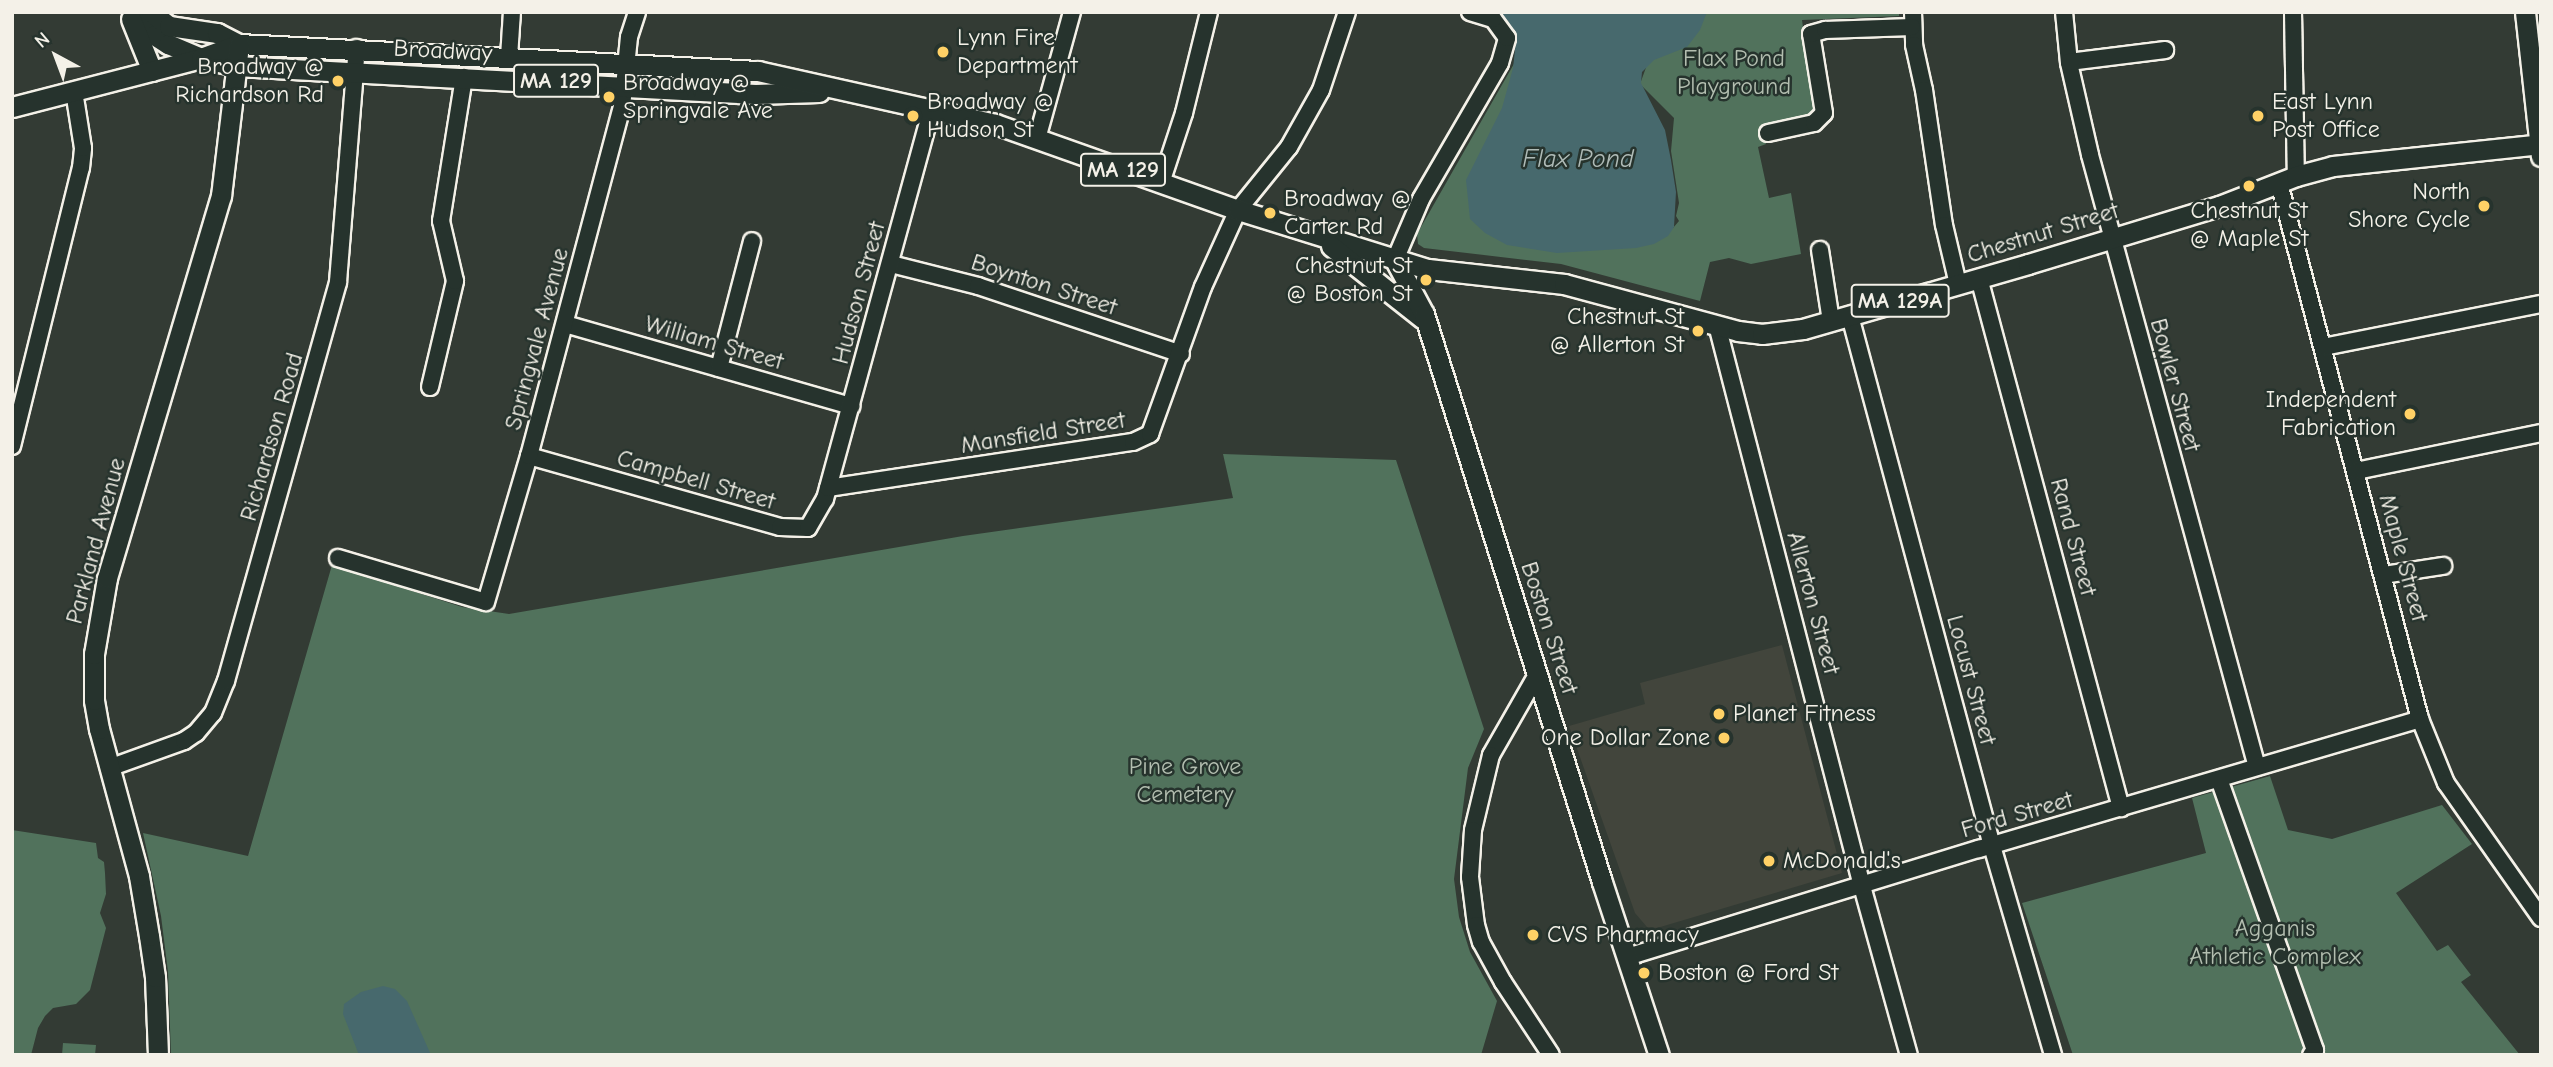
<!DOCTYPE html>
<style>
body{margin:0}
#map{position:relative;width:2553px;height:1067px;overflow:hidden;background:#333b34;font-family:"Comic Neue",sans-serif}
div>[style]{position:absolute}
.built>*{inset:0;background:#42453c}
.green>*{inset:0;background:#51725c}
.water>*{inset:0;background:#47696d}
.roads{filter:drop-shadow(2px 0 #f4f1e8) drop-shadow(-2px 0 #f4f1e8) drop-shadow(0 2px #f4f1e8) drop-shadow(0 -2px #f4f1e8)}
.minor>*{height:16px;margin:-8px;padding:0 8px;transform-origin:8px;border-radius:8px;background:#26332d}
.major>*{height:19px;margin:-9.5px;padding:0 9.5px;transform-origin:9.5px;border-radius:9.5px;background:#26332d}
.dots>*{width:19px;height:19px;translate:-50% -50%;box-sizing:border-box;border:4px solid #26332d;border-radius:50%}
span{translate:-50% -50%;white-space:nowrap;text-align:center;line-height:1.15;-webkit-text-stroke:5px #26332d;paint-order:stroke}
.shield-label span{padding:2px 5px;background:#26332d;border:2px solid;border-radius:5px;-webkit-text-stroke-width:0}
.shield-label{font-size:23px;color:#f4f1e8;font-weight:700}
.poi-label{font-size:24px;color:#f4f1e8}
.left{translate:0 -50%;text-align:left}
.right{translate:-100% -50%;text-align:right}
.street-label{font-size:24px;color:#f4f1e8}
.park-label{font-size:24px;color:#b3beb0}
.water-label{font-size:26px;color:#afbbb7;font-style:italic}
.frame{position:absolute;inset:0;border:14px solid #f4f1e8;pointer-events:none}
.north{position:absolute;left:21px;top:21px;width:70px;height:70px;-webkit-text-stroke:5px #26332d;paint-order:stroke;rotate:319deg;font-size:19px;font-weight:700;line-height:28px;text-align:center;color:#f4f1e8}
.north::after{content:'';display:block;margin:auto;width:24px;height:32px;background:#f4f1e8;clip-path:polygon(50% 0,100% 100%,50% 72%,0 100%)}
</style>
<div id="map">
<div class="built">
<div style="clip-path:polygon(1782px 645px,1842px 873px,1657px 928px,1647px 927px,1635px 913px,1569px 726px,1645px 704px,1640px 683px)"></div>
</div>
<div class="green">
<div style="clip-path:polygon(1697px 12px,1899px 12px,1899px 16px,1802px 20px,1815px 113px,1762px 127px,1766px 144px,1758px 147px,1769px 198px,1791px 193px,1801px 254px,1751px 264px,1729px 258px,1710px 262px,1700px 301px,1561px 264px,1424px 248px,1418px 244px,1417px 234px,1515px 62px,1673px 228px,1679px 221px,1676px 216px,1679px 203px,1671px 151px,1674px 118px,1640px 84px,1648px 62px)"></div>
<div style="clip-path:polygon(1223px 454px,1396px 460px,1484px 729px,1468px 768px,1454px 879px,1459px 917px,1470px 952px,1497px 1001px,1481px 1055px,171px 1055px,168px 972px,161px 916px,143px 833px,248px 856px,332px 565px,462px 607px,509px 614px,963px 536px,1233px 498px)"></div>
<div style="clip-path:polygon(2270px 776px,2288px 830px,2332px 839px,2442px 805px,2472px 844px,2396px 893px,2437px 951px,2448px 945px,2471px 975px,2461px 982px,2520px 1055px,2073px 1055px,2022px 903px,2206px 853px,2192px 798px)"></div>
<div style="clip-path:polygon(12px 830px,96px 843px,98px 858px,104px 862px,105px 873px,106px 894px,100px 913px,106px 928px,90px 990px,76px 1004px,53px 1008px,45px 1016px,38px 1028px,31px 1055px,12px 1055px)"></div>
<div style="clip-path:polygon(63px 1043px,96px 1045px,95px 1055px,62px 1055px)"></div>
</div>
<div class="water">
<div style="clip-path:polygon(1501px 12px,1707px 12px,1700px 30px,1687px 47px,1654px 60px,1642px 72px,1641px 83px,1665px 130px,1671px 160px,1676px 192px,1674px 227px,1668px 236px,1654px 244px,1636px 248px,1557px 253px,1507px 245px,1485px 233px,1470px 219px,1466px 180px,1502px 108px,1513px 68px,1516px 41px)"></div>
<div style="clip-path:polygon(383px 986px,395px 989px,407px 1001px,431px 1055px,359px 1055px,343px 1014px,344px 1004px,361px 992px)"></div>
</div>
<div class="roads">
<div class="minor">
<div style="left:1913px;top:12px;width:33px;rotate:88deg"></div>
<div style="left:1914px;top:45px;width:46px;rotate:77.5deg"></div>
<div style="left:1924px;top:90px;width:136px;rotate:81.6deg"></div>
<div style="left:1944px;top:225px;width:61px;rotate:76.7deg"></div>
<div style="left:2064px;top:12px;width:51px;rotate:84.4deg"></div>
<div style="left:2069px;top:63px;width:94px;rotate:77.1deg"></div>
<div style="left:2090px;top:155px;width:634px;rotate:74.74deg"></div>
<div style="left:2293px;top:12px;width:164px;rotate:89deg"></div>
<div style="left:509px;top:57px;width:45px;rotate:-86.2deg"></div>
<div style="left:2069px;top:62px;width:97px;rotate:-7.1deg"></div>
<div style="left:1768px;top:133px;width:47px;rotate:-12.3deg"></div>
<div style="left:1814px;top:123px;width:14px;rotate:-45deg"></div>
<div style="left:1824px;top:113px;width:80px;rotate:-99.3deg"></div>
<div style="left:1811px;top:34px;width:15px;rotate:-16deg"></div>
<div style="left:1825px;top:30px;width:87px;rotate:-2deg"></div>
<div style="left:1037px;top:139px;width:132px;rotate:-74.6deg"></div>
<div style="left:1161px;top:183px;width:74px;rotate:-71.8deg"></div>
<div style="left:1184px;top:113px;width:104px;rotate:-76.1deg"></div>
<div style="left:2279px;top:183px;width:554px;rotate:75.26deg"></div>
<div style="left:2420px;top:719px;width:69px;rotate:67.9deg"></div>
<div style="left:2446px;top:783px;width:165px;rotate:54.9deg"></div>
<div style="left:1820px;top:250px;width:72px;rotate:81.2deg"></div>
<div style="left:1395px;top:260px;width:66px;rotate:-66.9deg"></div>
<div style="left:1421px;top:199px;width:157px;rotate:-59.8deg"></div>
<div style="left:1500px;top:63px;width:26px;rotate:-74deg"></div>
<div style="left:1507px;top:38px;width:24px;rotate:-126deg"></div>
<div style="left:1493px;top:19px;width:24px;rotate:-163deg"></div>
<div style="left:891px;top:264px;width:90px;rotate:14.2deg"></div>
<div style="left:978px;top:286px;width:214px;rotate:18.5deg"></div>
<div style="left:1979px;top:278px;width:549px;rotate:75deg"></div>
<div style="left:1850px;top:316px;width:549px;rotate:75deg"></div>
<div style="left:1992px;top:846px;width:218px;rotate:73.7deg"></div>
<div style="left:565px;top:324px;width:298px;rotate:16deg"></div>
<div style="left:1717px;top:325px;width:579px;rotate:75.51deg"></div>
<div style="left:1862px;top:886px;width:175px;rotate:74.5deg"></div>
<div style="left:2323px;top:347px;width:222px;rotate:-11.2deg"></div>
<div style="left:719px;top:368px;width:131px;rotate:-75.4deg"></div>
<div style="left:430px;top:387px;width:109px;rotate:-76.7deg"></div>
<div style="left:455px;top:281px;width:62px;rotate:-103.1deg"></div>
<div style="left:441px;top:221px;width:146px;rotate:-80.9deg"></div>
<div style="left:12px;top:446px;width:286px;rotate:-76.1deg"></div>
<div style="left:81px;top:168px;width:20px;rotate:-84deg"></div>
<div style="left:83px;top:148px;width:58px;rotate:-99deg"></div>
<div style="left:529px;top:456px;width:261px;rotate:15.8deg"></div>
<div style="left:780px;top:527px;width:28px;rotate:2deg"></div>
<div style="left:808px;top:528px;width:34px;rotate:-60deg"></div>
<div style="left:825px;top:499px;width:404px;rotate:-74.7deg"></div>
<div style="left:2356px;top:471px;width:189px;rotate:-11.6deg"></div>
<div style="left:828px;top:488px;width:308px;rotate:-8.6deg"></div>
<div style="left:1133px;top:442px;width:19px;rotate:-25deg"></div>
<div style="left:1150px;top:434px;width:156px;rotate:-70.2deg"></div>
<div style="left:1203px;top:287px;width:85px;rotate:-65.6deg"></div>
<div style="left:1238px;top:210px;width:81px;rotate:-51deg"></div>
<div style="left:1289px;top:147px;width:65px;rotate:-60.7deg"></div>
<div style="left:1321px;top:90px;width:82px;rotate:-71.6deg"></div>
<div style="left:338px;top:558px;width:154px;rotate:16.6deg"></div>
<div style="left:486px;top:602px;width:152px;rotate:-73.6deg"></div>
<div style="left:529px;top:456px;width:361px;rotate:-75.1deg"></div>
<div style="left:622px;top:107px;width:70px;rotate:-84.3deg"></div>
<div style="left:629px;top:37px;width:26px;rotate:-72deg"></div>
<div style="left:2384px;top:575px;width:60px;rotate:-8.7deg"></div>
<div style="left:1538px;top:673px;width:95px;rotate:119.8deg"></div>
<div style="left:1491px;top:755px;width:77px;rotate:103.5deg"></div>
<div style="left:1473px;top:830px;width:47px;rotate:93.7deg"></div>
<div style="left:1470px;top:877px;width:48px;rotate:82.9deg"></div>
<div style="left:1476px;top:925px;width:18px;rotate:74deg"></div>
<div style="left:1481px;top:942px;width:46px;rotate:61.2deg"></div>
<div style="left:1503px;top:982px;width:87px;rotate:56.7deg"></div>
<div style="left:109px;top:768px;width:80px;rotate:-19.8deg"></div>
<div style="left:184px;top:741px;width:14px;rotate:-34deg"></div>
<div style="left:196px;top:733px;width:26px;rotate:-50deg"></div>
<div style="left:213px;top:713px;width:35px;rotate:-68deg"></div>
<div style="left:226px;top:681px;width:414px;rotate:-74.3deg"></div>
<div style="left:338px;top:282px;width:235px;rotate:-85.4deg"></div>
<div style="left:2219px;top:779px;width:288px;rotate:70.5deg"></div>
<div style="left:2315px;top:1050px;width:6px;rotate:129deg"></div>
<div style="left:1627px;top:957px;width:368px;rotate:-17.1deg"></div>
<div style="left:1979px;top:849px;width:460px;rotate:-16.4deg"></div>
</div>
<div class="major">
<div style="left:134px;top:12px;width:30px;rotate:49deg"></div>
<div style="left:154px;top:35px;width:17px;rotate:33deg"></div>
<div style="left:168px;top:44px;width:36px;rotate:23deg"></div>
<div style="left:201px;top:58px;width:36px;rotate:13deg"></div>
<div style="left:236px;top:66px;width:520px;rotate:3.09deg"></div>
<div style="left:755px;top:94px;width:64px;rotate:-1.8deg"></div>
<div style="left:151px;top:12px;width:23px;rotate:38deg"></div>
<div style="left:169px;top:26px;width:49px;rotate:8.3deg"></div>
<div style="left:217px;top:33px;width:25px;rotate:27deg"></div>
<div style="left:2525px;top:12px;width:145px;rotate:83.7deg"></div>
<div style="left:131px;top:19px;width:56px;rotate:68deg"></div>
<div style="left:12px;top:107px;width:195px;rotate:-14.5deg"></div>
<div style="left:201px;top:58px;width:40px;rotate:-20.2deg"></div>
<div style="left:239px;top:44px;width:520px;rotate:2.98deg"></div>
<div style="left:758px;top:71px;width:243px;rotate:12.6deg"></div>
<div style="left:995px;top:124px;width:258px;rotate:19.5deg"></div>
<div style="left:1238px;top:210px;width:199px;rotate:17.3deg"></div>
<div style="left:1428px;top:269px;width:137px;rotate:6.3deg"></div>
<div style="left:1564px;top:284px;width:180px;rotate:15.1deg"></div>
<div style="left:1738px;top:331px;width:24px;rotate:7deg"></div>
<div style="left:1762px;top:334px;width:41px;rotate:-7deg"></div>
<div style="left:1803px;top:329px;width:234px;rotate:-16.1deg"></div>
<div style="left:2028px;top:264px;width:200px;rotate:-16.9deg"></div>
<div style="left:2219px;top:206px;width:83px;rotate:-21.3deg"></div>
<div style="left:2296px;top:176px;width:38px;rotate:-15deg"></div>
<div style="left:2333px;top:166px;width:209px;rotate:-6deg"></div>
<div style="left:1331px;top:246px;width:117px;rotate:38.4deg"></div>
<div style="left:1395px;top:260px;width:61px;rotate:61.8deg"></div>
<div style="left:1424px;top:314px;width:595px;rotate:72.6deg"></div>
<div style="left:1602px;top:882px;width:182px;rotate:71.8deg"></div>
<div style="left:158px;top:1055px;width:78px;rotate:-92.2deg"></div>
<div style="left:155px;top:977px;width:41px;rotate:-98.3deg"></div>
<div style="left:149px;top:936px;width:61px;rotate:-99.5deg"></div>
<div style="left:139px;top:876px;width:152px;rotate:-105.2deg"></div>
<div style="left:99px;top:729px;width:29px;rotate:-100deg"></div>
<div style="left:94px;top:700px;width:46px;rotate:-90deg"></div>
<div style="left:94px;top:654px;width:77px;rotate:-80.3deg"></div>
<div style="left:107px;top:578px;width:399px;rotate:-73.4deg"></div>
<div style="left:221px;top:196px;width:153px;rotate:-83.2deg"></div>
</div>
</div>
<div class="dots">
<div style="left:943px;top:52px;background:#ffd166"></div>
<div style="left:338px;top:81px;background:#ffd166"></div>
<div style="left:609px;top:97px;background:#ffd166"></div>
<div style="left:913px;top:116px;background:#ffd166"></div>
<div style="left:2258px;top:116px;background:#ffd166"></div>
<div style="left:2249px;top:186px;background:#ffd166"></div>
<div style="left:2484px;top:206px;background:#ffd166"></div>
<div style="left:1270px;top:213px;background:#ffd166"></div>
<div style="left:1426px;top:280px;background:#ffd166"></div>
<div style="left:1698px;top:331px;background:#ffd166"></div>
<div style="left:2410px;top:414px;background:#ffd166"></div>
<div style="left:1719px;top:714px;background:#ffd166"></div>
<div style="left:1724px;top:738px;background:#ffd166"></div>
<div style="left:1769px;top:861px;background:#ffd166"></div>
<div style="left:1533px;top:935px;background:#ffd166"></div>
<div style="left:1644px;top:973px;background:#ffd166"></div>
</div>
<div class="shield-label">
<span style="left:556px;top:81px">MA 129</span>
<span style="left:1123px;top:170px">MA 129</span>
<span style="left:1900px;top:301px">MA 129A</span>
</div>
<div class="poi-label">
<span class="left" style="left:957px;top:52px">Lynn Fire<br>Department</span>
<span class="right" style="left:324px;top:81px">Broadway @<br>Richardson Rd</span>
<span class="left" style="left:623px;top:97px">Broadway @<br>Springvale Ave</span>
<span class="left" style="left:927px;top:116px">Broadway @<br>Hudson St</span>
<span class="left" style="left:2272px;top:116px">East Lynn<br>Post Office</span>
<span class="right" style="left:2470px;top:206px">North<br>Shore Cycle</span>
<span class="left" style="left:1284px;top:213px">Broadway @<br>Carter Rd</span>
<span style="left:2249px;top:225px">Chestnut St<br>@ Maple St</span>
<span class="right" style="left:1412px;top:280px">Chestnut St<br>@ Boston St</span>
<span class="right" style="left:1684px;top:331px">Chestnut St<br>@ Allerton St</span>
<span class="right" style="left:2396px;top:414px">Independent<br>Fabrication</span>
<span class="left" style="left:1733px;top:714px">Planet Fitness</span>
<span class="right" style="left:1710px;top:738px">One Dollar Zone</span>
<span class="left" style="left:1783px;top:861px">McDonald's</span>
<span class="left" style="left:1547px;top:935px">CVS Pharmacy</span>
<span class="left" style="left:1658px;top:973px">Boston @ Ford St</span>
</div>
<div class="street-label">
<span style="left:443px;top:51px;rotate:3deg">Broadway</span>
<span style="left:2043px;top:233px;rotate:-17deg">Chestnut Street</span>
<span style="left:1044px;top:285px;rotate:18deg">Boynton Street</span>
<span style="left:859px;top:293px;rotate:-75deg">Hudson Street</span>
<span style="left:537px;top:339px;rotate:-75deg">Springvale Avenue</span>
<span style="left:714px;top:343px;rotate:16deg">William Street</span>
<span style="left:2175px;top:385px;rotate:75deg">Bowler Street</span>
<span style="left:1043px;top:433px;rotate:-9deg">Mansfield Street</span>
<span style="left:272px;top:437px;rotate:-74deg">Richardson Road</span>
<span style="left:696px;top:480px;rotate:16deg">Campbell Street</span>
<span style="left:2073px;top:537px;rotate:75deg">Rand Street</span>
<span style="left:96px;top:541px;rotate:-75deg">Parkland Avenue</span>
<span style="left:2403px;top:558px;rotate:75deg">Maple Street</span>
<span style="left:1813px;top:603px;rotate:75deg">Allerton Street</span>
<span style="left:1549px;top:628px;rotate:72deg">Boston Street</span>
<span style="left:1971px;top:680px;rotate:75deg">Locust Street</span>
<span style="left:2017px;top:815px;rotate:-16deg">Ford Street</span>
</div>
<div class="park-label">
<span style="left:1734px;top:73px">Flax Pond<br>Playground</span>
<span style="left:1185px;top:781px">Pine Grove<br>Cemetery</span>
<span style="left:2275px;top:943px">Agganis<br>Athletic Complex</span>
</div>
<div class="water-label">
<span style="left:1578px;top:160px">Flax Pond</span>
</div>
<div class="frame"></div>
<div class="north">N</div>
</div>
